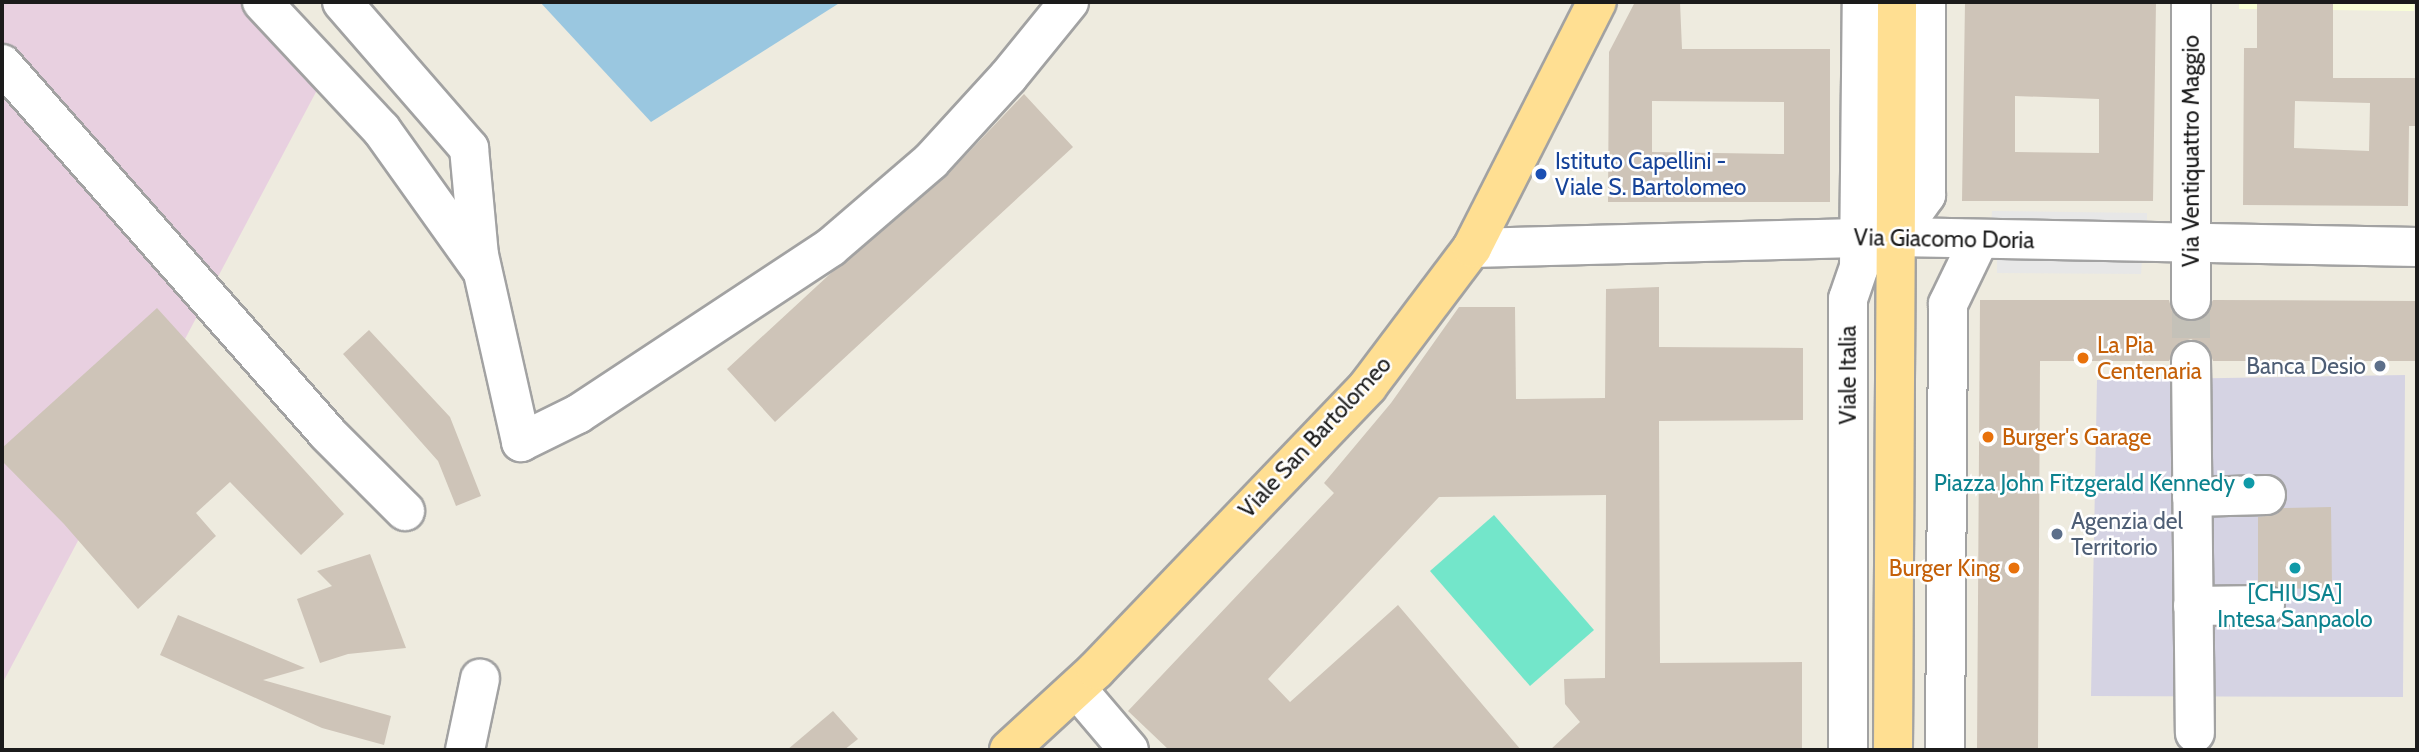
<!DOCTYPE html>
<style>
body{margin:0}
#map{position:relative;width:2419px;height:752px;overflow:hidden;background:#eeebdf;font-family:Cabin,sans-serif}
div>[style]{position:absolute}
.industrial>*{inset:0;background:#e8d0e0}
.education>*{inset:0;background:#f9ffd6}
.pitch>*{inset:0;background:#73e6ca}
.parking>*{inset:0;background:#e7e7e7}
.plaza>*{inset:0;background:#d5d3e3}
.water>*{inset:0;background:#9ac7e0}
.building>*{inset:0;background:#cec4b8}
.minor-tunnel>*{height:38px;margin-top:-19px;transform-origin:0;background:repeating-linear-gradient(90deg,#c4c1b8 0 38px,transparent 0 57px)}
.roads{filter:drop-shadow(2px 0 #a2a2a2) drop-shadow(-2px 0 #a2a2a2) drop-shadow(0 2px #a2a2a2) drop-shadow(0 -2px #a2a2a2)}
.minor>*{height:38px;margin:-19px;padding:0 19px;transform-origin:19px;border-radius:19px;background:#fff}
.major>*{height:38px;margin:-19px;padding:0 19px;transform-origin:19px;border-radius:19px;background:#ffdf92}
.dots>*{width:19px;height:19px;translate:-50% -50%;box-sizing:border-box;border:4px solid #fff;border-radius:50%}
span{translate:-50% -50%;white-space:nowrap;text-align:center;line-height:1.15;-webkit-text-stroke:5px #fff;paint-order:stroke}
.street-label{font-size:23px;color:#1b1b1b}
.transit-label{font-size:23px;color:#164399}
.left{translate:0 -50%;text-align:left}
.food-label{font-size:23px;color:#c56008}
.right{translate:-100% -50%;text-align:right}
.service-label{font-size:23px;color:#4e5e75}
.culture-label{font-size:23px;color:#0d838f}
.frame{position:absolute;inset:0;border:4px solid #1b1b1b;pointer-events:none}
</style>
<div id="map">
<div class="industrial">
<div style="clip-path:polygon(2px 2px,258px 2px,325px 75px,2px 684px)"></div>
</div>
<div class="education">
<div style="clip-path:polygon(2239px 2px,2414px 2px,2414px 11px,2239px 9px)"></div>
</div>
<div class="pitch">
<div style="clip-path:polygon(1494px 515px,1594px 630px,1530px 686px,1430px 571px)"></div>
</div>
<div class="parking">
<div style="clip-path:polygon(1992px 211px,2147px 213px,2147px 229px,1991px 227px)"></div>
<div style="clip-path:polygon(1997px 258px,2142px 259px,2141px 274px,1997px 273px)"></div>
</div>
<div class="plaza">
<div style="clip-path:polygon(2405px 375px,2403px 697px,2091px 696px,2097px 380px)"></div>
</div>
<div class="water">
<div style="clip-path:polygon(540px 2px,841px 2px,651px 122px)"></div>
</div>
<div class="building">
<div style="clip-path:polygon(evenodd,1635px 2px,1680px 2px,1682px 49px,1830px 49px,1830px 202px,1608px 202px,1609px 52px,1635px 2px,1652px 101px,1784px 102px,1784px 154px,1652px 152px,1652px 101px)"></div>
<div style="clip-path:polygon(evenodd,1965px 2px,2156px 2px,2153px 201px,1962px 201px,1965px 2px,2015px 96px,2099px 99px,2099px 153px,2015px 152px,2015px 96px)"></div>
<div style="clip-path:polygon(evenodd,2257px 2px,2333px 2px,2333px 78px,2417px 78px,2417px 126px,2409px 126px,2408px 206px,2243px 205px,2244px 48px,2257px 48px,2257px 2px,2295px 101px,2370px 103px,2369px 151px,2294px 148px,2295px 101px)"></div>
<div style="clip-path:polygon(1024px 94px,1073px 147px,775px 422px,727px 369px,830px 274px,945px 177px)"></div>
<div style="clip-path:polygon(1659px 287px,1659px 347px,1803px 348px,1803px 420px,1659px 421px,1660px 663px,1802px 662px,1802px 750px,1550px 750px,1580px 722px,1565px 704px,1564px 679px,1605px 678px,1606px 495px,1439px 497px,1268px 679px,1290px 702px,1398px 605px,1521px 750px,1169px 750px,1128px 711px,1334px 493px,1324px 483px,1391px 403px,1459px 307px,1515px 307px,1516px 399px,1605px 398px,1606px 289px)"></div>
<div style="clip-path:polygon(1980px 300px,2169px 300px,2172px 311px,2190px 322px,2202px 319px,2213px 300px,2417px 301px,2417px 361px,2213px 361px,2209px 349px,2191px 339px,2179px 343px,2169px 361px,2040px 361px,2038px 750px,1977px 750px)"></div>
<div style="clip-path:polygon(157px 308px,344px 514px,301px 555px,230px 482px,196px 513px,216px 536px,138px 609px,64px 524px,2px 461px,2px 448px)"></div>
<div style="clip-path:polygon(369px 330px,450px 417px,481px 496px,456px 506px,438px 461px,343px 354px)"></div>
<div style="clip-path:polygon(2331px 507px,2332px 588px,2279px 589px,2258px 583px,2258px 517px,2277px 514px,2283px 508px)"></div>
<div style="clip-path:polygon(370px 554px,406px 648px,348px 654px,320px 663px,297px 599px,332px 586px,317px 571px)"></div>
<div style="clip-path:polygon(178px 615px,305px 668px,263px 680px,391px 716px,384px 745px,322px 728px,160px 655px)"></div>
<div style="clip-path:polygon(833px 711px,858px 739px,844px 750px,787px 750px)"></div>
</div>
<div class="minor-tunnel">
<div style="left:2191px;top:300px;width:61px;rotate:90deg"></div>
</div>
<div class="roads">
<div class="minor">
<div style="left:262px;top:2px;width:174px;rotate:46.9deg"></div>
<div style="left:381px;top:129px;width:172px;rotate:54.5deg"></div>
<div style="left:342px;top:2px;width:194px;rotate:49deg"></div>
<div style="left:469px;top:148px;width:107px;rotate:84.7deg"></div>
<div style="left:479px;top:255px;width:192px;rotate:77.3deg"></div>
<div style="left:521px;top:442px;width:64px;rotate:-26.2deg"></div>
<div style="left:578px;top:414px;width:303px;rotate:-33.4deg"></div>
<div style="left:831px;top:247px;width:132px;rotate:-40.7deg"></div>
<div style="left:931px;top:161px;width:114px;rotate:-47.5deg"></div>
<div style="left:1008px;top:77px;width:97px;rotate:-50.9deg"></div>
<div style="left:2px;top:64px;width:493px;rotate:48.6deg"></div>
<div style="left:328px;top:434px;width:109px;rotate:45deg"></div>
<div style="left:1896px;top:237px;width:52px;rotate:-54.5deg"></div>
<div style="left:1926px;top:195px;width:193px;rotate:-90deg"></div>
<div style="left:1472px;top:248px;width:424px;rotate:-1.5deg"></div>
<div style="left:1896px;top:237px;width:521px;rotate:1.1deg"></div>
<div style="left:2191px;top:300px;width:298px;rotate:-90deg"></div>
<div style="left:2191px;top:361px;width:372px;rotate:89.4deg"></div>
<div style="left:2192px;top:497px;width:74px;rotate:-1.5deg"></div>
<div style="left:2193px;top:606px;width:72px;rotate:-0.8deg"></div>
<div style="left:1077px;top:689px;width:80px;rotate:49.6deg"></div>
<div style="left:465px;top:750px;width:73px;rotate:-78.1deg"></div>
<div style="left:1848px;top:750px;width:451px;rotate:-90deg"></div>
<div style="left:1848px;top:299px;width:34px;rotate:-71deg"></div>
<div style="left:1859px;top:267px;width:265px;rotate:-89.4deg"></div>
<div style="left:1945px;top:750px;width:446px;rotate:-89.6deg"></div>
<div style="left:1948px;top:304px;width:71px;rotate:-64.2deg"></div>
</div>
<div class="major">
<div style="left:1009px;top:750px;width:118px;rotate:-42.6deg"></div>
<div style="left:1096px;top:670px;width:393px;rotate:-46.2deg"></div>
<div style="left:1368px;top:386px;width:173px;rotate:-53deg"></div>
<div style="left:1472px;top:248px;width:276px;rotate:-63.1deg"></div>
<div style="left:1893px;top:750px;width:748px;rotate:-89.69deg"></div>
</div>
</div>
<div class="dots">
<div style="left:1541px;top:174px;background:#1a4fb4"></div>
<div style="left:2083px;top:358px;background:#e8710a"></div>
<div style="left:2380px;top:366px;background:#5c6f8a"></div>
<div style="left:1988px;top:437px;background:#e8710a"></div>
<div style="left:2249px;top:483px;background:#0f9aa8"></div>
<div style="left:2057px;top:534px;background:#5c6f8a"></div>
<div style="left:2014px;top:568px;background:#e8710a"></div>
<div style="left:2295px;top:568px;background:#0f9aa8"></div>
</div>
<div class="street-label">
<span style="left:2191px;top:151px;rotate:-90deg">Via Ventiquattro Maggio</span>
<span style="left:1944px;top:239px;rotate:1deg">Via Giacomo Doria</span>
<span style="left:1848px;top:375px;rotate:-90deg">Viale Italia</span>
<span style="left:1315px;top:437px;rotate:-47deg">Viale San Bartolomeo</span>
</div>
<div class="transit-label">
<span class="left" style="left:1555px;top:174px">Istituto Capellini -<br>Viale S. Bartolomeo</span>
</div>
<div class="food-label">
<span class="left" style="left:2097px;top:358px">La Pia<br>Centenaria</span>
<span class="left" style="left:2002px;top:437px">Burger's Garage</span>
<span class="right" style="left:2000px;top:568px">Burger King</span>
</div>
<div class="service-label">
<span class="right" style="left:2366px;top:366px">Banca Desio</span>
<span class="left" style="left:2071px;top:534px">Agenzia del<br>Territorio</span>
</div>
<div class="culture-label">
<span class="right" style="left:2235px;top:483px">Piazza John Fitzgerald Kennedy</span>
<span style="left:2295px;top:606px">[CHIUSA]<br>Intesa Sanpaolo</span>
</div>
<div class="frame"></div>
</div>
